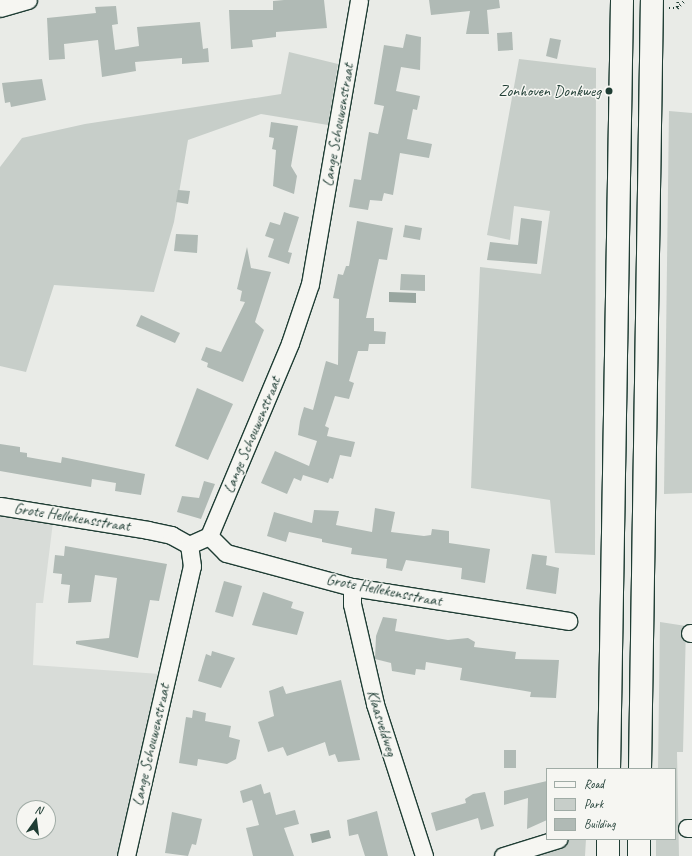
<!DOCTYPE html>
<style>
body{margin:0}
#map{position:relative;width:692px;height:856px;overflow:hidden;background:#e9ebe7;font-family:Caveat,sans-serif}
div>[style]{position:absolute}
.built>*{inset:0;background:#d8dcd8}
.green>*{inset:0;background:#c7cec9}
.water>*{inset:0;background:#99a6a0}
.building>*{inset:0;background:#b0bab5}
.path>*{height:2.5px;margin-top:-1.25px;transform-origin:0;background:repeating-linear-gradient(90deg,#1f3d34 0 1px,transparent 0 4px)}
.roads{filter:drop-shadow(1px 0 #1f3d34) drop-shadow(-1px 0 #1f3d34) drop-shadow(0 1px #1f3d34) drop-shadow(0 -1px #1f3d34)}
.minor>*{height:17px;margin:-8.5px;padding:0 8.5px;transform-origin:8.5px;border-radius:8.5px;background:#f6f6f2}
.highway>*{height:22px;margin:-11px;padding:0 11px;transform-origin:11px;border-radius:11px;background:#f6f6f2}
.dots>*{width:11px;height:11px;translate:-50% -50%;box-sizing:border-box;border:2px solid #f6f6f2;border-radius:50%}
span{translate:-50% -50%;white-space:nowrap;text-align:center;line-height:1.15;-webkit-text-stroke:3px #f6f6f2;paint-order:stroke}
.poi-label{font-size:16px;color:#1f3d34}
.right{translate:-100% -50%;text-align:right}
.street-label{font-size:16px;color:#1f3d34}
.legend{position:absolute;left:546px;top:768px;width:130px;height:72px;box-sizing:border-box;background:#f6f6f2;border:1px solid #a0aca6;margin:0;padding:5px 7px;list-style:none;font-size:12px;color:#1f3d34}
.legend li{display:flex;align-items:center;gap:8px;height:20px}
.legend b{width:20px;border:1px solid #a0aca6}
.north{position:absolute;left:16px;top:800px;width:40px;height:40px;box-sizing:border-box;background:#f6f6f2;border:1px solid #a0aca6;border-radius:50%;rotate:14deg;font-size:11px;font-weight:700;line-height:16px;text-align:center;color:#1f3d34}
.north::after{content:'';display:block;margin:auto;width:14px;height:18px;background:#1f3d34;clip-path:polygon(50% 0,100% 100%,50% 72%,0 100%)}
</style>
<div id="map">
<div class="built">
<div style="clip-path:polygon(evenodd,0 513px,53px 522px,43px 603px,36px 603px,33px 665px,160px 674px,119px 856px,0 856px,0 513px,24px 808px,48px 808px,48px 832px,24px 832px,24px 808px)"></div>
</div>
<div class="green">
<div style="clip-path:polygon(289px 52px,338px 64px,328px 125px,261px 114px,188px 140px,174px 222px,154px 292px,54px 285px,26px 372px,0 366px,0 167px,22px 138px,85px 124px,281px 94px)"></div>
<div style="clip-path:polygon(519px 59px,596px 68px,595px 555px,555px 553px,550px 500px,471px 488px,480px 267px,541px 274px,550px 211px,514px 206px,510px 240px,487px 235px)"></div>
<div style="clip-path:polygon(669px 111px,692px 113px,692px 493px,664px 494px)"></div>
<div style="clip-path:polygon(660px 622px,686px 626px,683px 752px,677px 752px,679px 856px,656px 856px,656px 839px,675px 839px,675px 769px,658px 769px)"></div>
<div style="clip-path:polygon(561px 839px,586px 839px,585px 856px,537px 856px,561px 847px)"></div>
</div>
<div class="water">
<div style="clip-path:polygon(389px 292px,416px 293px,416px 303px,389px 302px)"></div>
<div style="clip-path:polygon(329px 830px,331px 838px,312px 843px,310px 834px)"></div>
</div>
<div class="building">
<div style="clip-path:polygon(284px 0,324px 0,327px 28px,276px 32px,276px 37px,252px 40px,253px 47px,231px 49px,229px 10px,273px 10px,273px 1px)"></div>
<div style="clip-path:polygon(429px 0,499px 0,500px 8px,487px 10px,489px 34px,466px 34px,470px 11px,431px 15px)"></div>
<div style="clip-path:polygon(116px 6px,118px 24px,112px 25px,115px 50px,139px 46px,137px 27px,200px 22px,203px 49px,208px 48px,209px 62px,182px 64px,182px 58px,135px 62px,136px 71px,102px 77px,98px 40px,64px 44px,65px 59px,49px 60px,47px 18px,96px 13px,95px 7px)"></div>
<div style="clip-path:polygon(512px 32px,513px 50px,498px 51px,497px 33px)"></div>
<div style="clip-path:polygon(406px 34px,421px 37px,420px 70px,401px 67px,396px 91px,420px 96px,417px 110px,413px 109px,407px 139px,432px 144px,429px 158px,400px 153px,393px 195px,384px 193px,382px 201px,370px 200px,368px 210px,349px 207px,354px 179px,361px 180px,369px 132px,378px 134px,384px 106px,374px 104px,384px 45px,403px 48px)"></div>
<div style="clip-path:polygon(550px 38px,561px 40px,557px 59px,546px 56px)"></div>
<div style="clip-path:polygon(42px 79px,46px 100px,11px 107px,10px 102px,5px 103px,2px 83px)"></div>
<div style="clip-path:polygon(271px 122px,298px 126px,291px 166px,297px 176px,294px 194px,273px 186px,276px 150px,272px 149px,274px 138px,269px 137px)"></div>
<div style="clip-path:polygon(178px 190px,190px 191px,188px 204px,176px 202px)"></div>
<div style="clip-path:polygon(284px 212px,299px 217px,288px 252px,292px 253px,289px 264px,268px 257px,274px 239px,265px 236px,270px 222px,280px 225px)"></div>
<div style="clip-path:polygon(521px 218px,542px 221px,537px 264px,487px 260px,490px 242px,518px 245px)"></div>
<div style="clip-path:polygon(357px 221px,393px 228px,387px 260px,379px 259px,366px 318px,374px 318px,374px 331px,386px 332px,385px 344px,369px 344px,368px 351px,358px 351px,349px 381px,354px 383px,349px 399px,335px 396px,325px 426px,329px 428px,327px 436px,355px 442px,351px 457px,340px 455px,333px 479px,330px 478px,328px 483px,303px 475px,301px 481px,294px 478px,287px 494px,261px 483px,275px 451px,309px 466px,317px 441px,298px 435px,300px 421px,304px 407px,313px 410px,326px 361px,338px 365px,339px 299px,333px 298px,338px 274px,343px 275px,346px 266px,349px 266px)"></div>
<div style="clip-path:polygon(405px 225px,422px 228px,420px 240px,403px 237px)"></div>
<div style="clip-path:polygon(176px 234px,198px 235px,197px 253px,174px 251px)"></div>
<div style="clip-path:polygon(247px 247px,251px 268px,271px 272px,255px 322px,264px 330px,243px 382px,207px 367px,208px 363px,201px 360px,206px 347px,221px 352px,245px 302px,240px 301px,242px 291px,237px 289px)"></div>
<div style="clip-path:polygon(401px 274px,425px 275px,425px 291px,400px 290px)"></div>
<div style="clip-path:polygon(141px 315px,180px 333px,175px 343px,136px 326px)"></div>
<div style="clip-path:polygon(197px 388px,233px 404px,208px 460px,175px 446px)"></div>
<div style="clip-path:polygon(0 444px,20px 447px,20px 452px,27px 453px,27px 457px,61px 463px,62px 457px,145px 474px,141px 495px,115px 491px,116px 483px,92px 479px,91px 487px,0 471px)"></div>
<div style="clip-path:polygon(204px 481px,215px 484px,201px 519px,177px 512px,182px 496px,199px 498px)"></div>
<div style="clip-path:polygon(375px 508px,395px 512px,391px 532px,424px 536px,431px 535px,432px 529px,449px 531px,449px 543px,490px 549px,485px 583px,461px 579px,462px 568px,406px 560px,402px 571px,386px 568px,387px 559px,351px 554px,352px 548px,322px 542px,322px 539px,289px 532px,286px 542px,267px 536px,274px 512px,312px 523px,314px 510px,339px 511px,336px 525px,372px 532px)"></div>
<div style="clip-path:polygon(65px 546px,167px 564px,159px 601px,150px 600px,138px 658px,76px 644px,76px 641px,109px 638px,117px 578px,95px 575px,91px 602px,68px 603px,70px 585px,61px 584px,62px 574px,53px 573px,55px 555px,64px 556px)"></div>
<div style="clip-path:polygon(532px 554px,547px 556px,546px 565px,559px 568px,556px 594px,526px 589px)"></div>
<div style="clip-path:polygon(224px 581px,242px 586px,233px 617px,215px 612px)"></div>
<div style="clip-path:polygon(263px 592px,293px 602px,291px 608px,304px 612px,297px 635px,252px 625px)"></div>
<div style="clip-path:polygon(383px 617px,397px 619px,395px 631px,448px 640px,468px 638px,475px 642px,474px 647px,516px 652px,515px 659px,559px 660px,556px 698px,530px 697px,531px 692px,460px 680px,462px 668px,426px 662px,425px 670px,416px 669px,415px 675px,392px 671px,391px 663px,375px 659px,376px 636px)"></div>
<div style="clip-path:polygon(212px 651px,235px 658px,221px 688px,198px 681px,206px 654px,211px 656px)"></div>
<div style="clip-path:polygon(341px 680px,360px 760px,338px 762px,335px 754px,329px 756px,325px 742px,287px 756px,283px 747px,268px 752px,258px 722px,274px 716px,269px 691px,283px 686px,286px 694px)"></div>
<div style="clip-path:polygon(193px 710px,206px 713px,205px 721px,231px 726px,229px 737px,240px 740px,236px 759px,227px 764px,198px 759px,197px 766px,179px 763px,186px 717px,192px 718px)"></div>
<div style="clip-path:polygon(504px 750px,516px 750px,516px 768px,504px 768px)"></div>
<div style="clip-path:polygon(547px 781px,547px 820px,527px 829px,528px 798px,504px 805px,504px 791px)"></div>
<div style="clip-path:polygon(261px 784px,264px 794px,270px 792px,276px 815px,295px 810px,299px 824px,284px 828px,294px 856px,253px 856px,246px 828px,259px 825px,252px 800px,243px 803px,240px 791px)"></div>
<div style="clip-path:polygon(485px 792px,494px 826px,481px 830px,478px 818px,436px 831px,431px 813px,466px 803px,465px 799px,473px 794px)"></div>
<div style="clip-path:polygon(377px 811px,388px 856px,365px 856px,358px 834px,349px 836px,347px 820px)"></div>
<div style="clip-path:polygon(172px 812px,202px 819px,196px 845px,192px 844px,188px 856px,165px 853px)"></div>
</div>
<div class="path">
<div style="left:677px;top:7px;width:7px;rotate:-82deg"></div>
<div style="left:669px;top:8px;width:8px"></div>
<div style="left:677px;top:8px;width:11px;rotate:-45deg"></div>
</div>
<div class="roads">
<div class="minor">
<div style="left:0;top:8px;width:29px;rotate:-16deg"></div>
<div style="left:0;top:506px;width:150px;rotate:9.2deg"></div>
<div style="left:148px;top:530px;width:24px;rotate:12deg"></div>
<div style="left:171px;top:535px;width:21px;rotate:29deg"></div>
<div style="left:209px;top:536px;width:24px;rotate:45deg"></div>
<div style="left:226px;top:553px;width:131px;rotate:15.1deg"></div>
<div style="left:352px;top:587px;width:219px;rotate:8.9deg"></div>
<div style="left:352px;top:587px;width:17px;rotate:90deg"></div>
<div style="left:352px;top:604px;width:103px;rotate:77deg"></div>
<div style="left:375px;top:704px;width:160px;rotate:72.1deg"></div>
<div style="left:690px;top:633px;width:2px"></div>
<div style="left:687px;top:828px;width:5px"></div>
<div style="left:126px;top:856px;width:297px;rotate:-77.2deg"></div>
<div style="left:192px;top:566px;width:21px;rotate:-98deg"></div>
<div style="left:189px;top:545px;width:22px;rotate:-24deg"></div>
<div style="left:209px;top:536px;width:209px;rotate:-67.2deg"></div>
<div style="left:290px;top:343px;width:62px;rotate:-71.3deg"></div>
<div style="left:310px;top:284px;width:288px;rotate:-80.2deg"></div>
<div style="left:503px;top:856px;width:58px;rotate:-17.2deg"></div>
</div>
<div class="highway">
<div style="left:609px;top:769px;width:769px;rotate:-89.03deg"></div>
<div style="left:640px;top:769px;width:769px;rotate:-89.11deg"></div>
<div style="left:608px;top:856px;width:17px;rotate:-90deg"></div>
<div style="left:639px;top:856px;width:17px;rotate:-90deg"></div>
</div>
</div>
<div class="dots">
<div style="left:609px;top:91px;background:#1f3d34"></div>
</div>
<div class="poi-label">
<span class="right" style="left:601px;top:91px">Zonhoven Donkweg</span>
</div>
<div class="street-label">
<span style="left:338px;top:125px;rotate:-80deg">Lange Schouwenstraat</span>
<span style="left:252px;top:435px;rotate:-67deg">Lange Schouwenstraat</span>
<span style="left:72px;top:517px;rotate:9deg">Grote Hellekensstraat</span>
<span style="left:384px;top:590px;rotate:11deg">Grote Hellekensstraat</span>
<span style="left:382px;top:723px;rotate:73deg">Klaasveldweg</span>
<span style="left:151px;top:745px;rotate:-77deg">Lange Schouwenstraat</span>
</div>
<ul class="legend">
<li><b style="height:5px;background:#f6f6f2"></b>Road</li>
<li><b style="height:11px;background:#c7cec9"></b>Park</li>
<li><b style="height:11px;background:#b0bab5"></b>Building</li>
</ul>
<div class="north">N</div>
</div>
